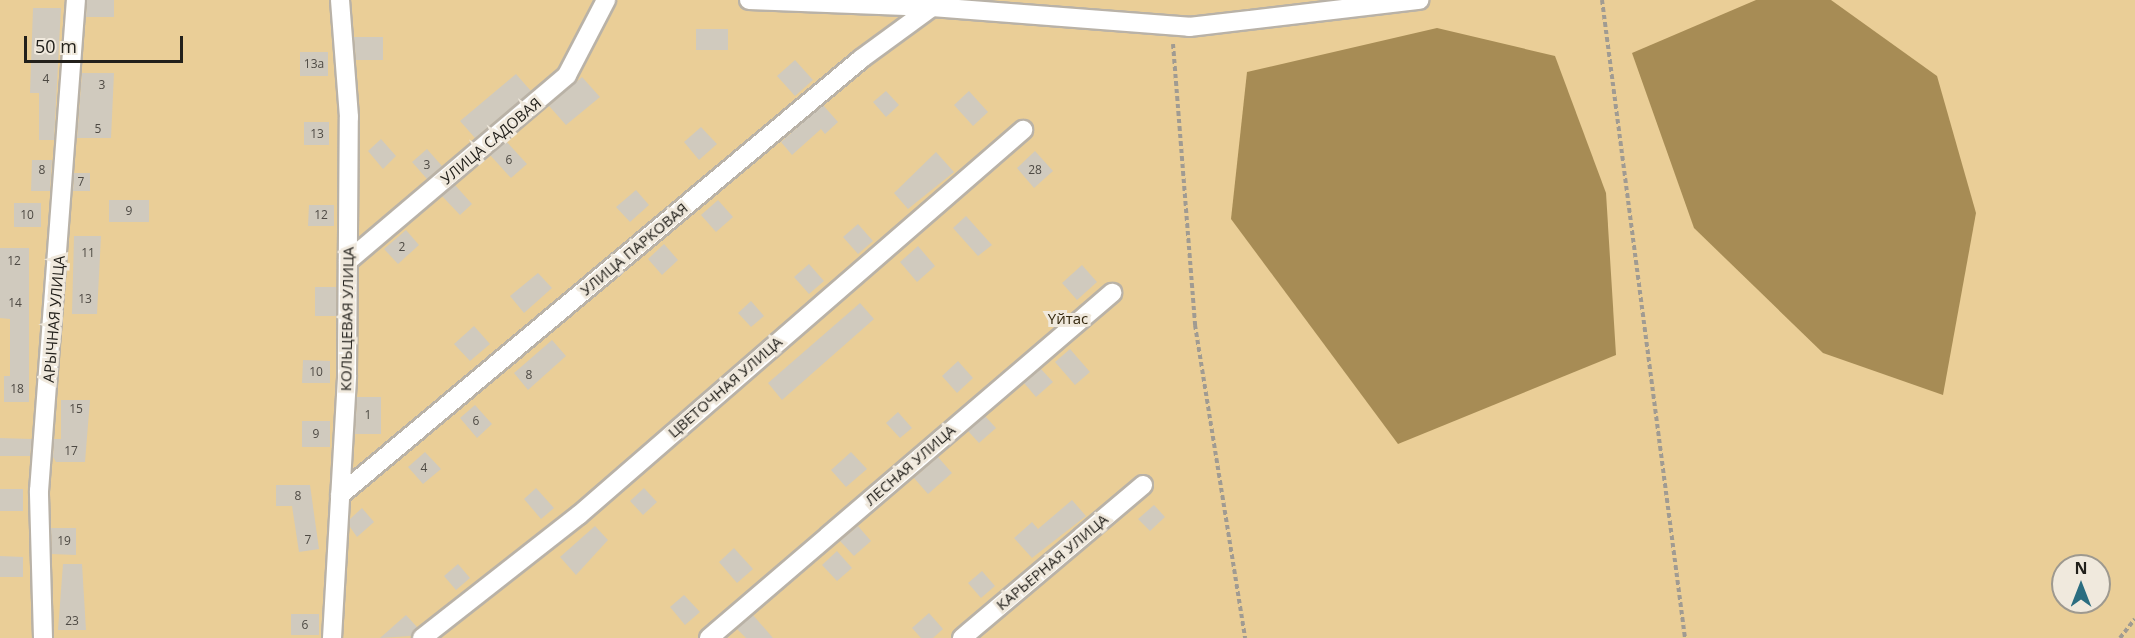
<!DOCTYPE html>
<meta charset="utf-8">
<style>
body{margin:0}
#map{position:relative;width:2135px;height:638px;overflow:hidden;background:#f0e9dd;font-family:"Open Sans",sans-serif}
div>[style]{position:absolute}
.green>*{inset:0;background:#eace97}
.water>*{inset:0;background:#a78c55}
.building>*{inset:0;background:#d0cabe}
.path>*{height:4px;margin-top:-2px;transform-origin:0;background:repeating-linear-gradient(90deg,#a09b92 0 4.5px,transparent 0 7.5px)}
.roads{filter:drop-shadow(2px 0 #b9b2a7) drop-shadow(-2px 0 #b9b2a7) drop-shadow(0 2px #b9b2a7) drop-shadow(0 -2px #b9b2a7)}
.minor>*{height:18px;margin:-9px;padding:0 9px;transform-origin:9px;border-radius:9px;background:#fff}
span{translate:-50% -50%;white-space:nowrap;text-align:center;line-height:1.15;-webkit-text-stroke:6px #f0e9dd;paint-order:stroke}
.number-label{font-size:12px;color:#4e4a44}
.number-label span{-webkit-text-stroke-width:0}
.street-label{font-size:15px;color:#22201b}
.park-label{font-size:15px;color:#34280e}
.north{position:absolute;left:2051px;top:554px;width:60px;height:60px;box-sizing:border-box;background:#f0e9dd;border:2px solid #9e998f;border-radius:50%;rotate:0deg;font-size:16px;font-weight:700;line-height:24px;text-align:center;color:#22201b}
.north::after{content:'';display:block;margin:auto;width:21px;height:27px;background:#2b6d80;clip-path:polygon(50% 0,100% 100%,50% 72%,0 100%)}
.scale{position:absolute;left:24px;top:36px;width:159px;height:27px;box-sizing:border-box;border:3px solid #22201b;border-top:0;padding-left:8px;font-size:18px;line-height:21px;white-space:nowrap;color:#22201b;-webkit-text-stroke:4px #f0e9dd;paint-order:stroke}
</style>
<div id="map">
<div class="green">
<div style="clip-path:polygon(evenodd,0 0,2135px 0,2135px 638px,0 638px,0 0,2063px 566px,2099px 566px,2099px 602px,2063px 602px,2063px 566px)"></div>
</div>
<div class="water">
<div style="clip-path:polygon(1756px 0,1831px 0,1937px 76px,1976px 213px,1943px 395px,1823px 353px,1694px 228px,1632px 53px)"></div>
<div style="clip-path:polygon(1437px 28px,1555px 56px,1606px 193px,1616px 355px,1398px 444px,1231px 219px,1247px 72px)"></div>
</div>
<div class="building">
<div style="clip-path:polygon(87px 0,114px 0,114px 17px,86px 17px)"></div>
<div style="clip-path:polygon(33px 8px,61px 8px,54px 140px,39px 140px,39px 93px,30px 93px)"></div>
<div style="clip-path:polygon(696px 29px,728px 29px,728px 50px,696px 50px)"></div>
<div style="clip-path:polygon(354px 37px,383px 37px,383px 60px,356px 60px)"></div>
<div style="clip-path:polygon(300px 52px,328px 52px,328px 76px,300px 76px)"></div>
<div style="clip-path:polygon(795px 60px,813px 80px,795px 96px,777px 76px)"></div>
<div style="clip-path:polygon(82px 73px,114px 73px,111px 138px,77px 138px)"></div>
<div style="clip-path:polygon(516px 74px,531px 91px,475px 138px,460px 121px)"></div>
<div style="clip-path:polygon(582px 77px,600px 97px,566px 125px,549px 106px)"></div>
<div style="clip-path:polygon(886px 91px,899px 105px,886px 117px,873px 102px)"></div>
<div style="clip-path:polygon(969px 91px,988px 112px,973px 126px,954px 105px)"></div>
<div style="clip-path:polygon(823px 105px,838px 122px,825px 134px,821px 129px,792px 155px,781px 142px)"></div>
<div style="clip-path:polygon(304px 122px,329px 122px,329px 145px,304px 145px)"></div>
<div style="clip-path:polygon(701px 127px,717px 144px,699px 160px,684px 142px)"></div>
<div style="clip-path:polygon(381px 139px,396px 156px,383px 169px,368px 151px)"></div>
<div style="clip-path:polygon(506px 141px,527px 164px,511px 178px,490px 155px)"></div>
<div style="clip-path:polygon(427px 149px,442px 166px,427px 179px,412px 162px)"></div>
<div style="clip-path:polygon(1035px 151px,1053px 171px,1034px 188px,1017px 168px)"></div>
<div style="clip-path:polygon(936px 152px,954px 172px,908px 209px,894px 193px)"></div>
<div style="clip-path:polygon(32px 160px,52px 160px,50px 191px,31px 191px)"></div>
<div style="clip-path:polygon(74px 173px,90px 173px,90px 191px,73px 191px)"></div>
<div style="clip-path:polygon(455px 185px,472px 204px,460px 215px,442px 196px)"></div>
<div style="clip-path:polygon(636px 190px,649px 205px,630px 222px,616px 207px)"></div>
<div style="clip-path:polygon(109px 200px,149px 200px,149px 222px,109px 222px)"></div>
<div style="clip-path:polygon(718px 200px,733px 217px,716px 232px,701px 215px)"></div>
<div style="clip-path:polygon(14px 203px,41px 203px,41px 227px,14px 227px)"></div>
<div style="clip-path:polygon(309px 205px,334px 205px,334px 226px,308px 226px)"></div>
<div style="clip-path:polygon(966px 216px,992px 245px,978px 256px,953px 228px)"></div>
<div style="clip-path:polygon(858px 224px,873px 241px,858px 254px,843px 237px)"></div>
<div style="clip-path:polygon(406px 230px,419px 245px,398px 264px,384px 249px)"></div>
<div style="clip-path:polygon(74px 236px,101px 236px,97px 314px,72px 314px)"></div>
<div style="clip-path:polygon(664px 244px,678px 260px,662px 275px,648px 259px)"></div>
<div style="clip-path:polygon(918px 246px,935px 266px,917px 282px,900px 262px)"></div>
<div style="clip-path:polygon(0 248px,29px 248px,29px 402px,4px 402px,4px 376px,10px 376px,10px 319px,0 318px)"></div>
<div style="clip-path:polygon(809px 264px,824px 281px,809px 294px,794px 277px)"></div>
<div style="clip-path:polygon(1082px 265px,1097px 282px,1077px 300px,1062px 283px)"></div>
<div style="clip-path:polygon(538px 273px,552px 288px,524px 313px,510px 296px)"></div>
<div style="clip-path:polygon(315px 287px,336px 287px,336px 316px,315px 316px)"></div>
<div style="clip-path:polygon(751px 301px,764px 316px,751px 327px,738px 313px)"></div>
<div style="clip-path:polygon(860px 303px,874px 319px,782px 400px,768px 383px)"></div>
<div style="clip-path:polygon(474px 326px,490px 344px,470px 361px,454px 344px)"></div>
<div style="clip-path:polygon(552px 340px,566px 356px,528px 390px,514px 373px)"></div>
<div style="clip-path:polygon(1070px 349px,1090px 372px,1075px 385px,1055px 362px)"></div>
<div style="clip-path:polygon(303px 360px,330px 361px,330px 383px,302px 383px)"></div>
<div style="clip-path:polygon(958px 361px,973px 378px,957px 393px,942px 376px)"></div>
<div style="clip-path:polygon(1041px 369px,1053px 382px,1036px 397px,1024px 383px)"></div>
<div style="clip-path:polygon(357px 397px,381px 397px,381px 434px,355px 434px)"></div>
<div style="clip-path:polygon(61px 400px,90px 400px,85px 462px,56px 462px,53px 457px,54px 439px,61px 439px)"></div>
<div style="clip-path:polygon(475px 405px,492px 424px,477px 438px,460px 418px)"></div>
<div style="clip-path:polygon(898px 412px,912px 428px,900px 438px,886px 423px)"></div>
<div style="clip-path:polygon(985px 416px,996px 428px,979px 443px,968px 431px)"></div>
<div style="clip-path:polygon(302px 421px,330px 421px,330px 447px,302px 447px)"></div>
<div style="clip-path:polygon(0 438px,32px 439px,30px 456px,0 456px)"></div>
<div style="clip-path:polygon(425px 452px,441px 469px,423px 484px,408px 467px)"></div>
<div style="clip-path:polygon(851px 452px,867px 469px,846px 487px,831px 470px)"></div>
<div style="clip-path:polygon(938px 457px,952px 473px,928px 494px,914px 478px)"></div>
<div style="clip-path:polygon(276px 485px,310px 485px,319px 549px,299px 552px,292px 506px,276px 506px)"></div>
<div style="clip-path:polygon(536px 488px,554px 508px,541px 519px,524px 499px)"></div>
<div style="clip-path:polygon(644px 488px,657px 502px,643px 515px,630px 501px)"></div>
<div style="clip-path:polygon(0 489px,23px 489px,23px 511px,0 511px)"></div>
<div style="clip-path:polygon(1072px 500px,1086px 516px,1032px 558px,1014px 538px,1032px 522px,1038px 529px)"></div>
<div style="clip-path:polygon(1154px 505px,1165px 517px,1150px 531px,1138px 519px)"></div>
<div style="clip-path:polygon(362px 508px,374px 522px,357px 537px,350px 527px,350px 519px)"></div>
<div style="clip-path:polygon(595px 526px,608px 540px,576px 575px,560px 557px)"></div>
<div style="clip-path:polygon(858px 526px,871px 541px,854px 556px,840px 541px)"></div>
<div style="clip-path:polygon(51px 528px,76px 528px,76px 555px,52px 554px)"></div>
<div style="clip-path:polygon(734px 548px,753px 569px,737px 583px,719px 562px)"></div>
<div style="clip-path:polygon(837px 551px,852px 568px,837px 581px,822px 565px)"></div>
<div style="clip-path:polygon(0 556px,23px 557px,23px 577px,0 577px)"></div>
<div style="clip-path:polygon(63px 564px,82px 564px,86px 630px,58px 630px)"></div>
<div style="clip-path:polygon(458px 564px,470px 578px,456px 590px,444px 576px)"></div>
<div style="clip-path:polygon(982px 571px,995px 586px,981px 598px,968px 583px)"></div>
<div style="clip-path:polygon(684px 595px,700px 612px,685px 625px,670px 607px)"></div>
<div style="clip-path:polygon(929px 613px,943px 629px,933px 638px,921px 638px,912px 628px)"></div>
<div style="clip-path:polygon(291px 614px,319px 614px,319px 635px,291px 635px)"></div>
<div style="clip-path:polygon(406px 615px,417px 627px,411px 636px,380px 638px)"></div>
<div style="clip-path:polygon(753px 615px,773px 638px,746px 638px,737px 629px)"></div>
</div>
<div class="path">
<div style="left:1602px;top:0;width:643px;rotate:82.59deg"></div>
<div style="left:1173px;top:44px;width:282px;rotate:85.5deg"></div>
<div style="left:1195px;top:325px;width:317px;rotate:80.9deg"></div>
<div style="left:2120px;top:638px;width:24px;rotate:-52deg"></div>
</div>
<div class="roads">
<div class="minor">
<div style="left:749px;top:0;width:183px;rotate:2.2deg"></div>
<div style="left:932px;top:7px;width:258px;rotate:4.4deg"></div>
<div style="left:1189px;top:27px;width:232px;rotate:-6.7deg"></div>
<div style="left:348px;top:261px;width:287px;rotate:-40.3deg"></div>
<div style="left:567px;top:75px;width:85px;rotate:-62.5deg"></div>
<div style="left:340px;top:495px;width:679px;rotate:-39.92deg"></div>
<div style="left:861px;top:59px;width:88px;rotate:-36.2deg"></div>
<div style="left:43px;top:638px;width:147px;rotate:-91.6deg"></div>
<div style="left:39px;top:491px;width:492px;rotate:-85.7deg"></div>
<div style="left:332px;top:638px;width:263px;rotate:-86.7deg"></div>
<div style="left:347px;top:375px;width:258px;rotate:-89.6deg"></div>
<div style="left:349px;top:117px;width:117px;rotate:-94.4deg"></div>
<div style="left:422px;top:638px;width:199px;rotate:-38.1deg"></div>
<div style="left:579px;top:515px;width:588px;rotate:-40.93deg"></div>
<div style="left:709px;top:638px;width:531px;rotate:-40.57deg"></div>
<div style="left:962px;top:638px;width:237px;rotate:-40.2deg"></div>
</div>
</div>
<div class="number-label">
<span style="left:314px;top:64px">13а</span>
<span style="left:46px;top:79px">4</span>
<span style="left:102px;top:85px">3</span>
<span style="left:98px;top:129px">5</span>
<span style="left:317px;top:134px">13</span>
<span style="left:509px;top:160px">6</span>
<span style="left:427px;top:165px">3</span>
<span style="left:42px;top:170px">8</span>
<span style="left:1035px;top:170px">28</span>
<span style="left:81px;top:182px">7</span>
<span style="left:129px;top:211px">9</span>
<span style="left:27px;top:215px">10</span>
<span style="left:321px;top:215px">12</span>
<span style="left:402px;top:247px">2</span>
<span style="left:88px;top:253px">11</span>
<span style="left:14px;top:261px">12</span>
<span style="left:85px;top:299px">13</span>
<span style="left:15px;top:303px">14</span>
<span style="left:316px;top:372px">10</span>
<span style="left:529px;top:375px">8</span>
<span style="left:17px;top:389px">18</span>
<span style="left:76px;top:409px">15</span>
<span style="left:368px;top:415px">1</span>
<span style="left:476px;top:421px">6</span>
<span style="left:316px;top:434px">9</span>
<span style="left:71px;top:451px">17</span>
<span style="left:424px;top:468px">4</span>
<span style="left:298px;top:496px">8</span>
<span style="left:308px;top:540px">7</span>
<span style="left:64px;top:541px">19</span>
<span style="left:72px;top:621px">23</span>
<span style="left:305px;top:625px">6</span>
</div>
<div class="street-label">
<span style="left:491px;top:141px;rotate:-40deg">УЛИЦА САДОВАЯ</span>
<span style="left:634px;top:249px;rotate:-40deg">УЛИЦА ПАРКОВАЯ</span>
<span style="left:54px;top:319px;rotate:-85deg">АРЫЧНАЯ УЛИЦА</span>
<span style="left:347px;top:319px;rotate:-89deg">КОЛЬЦЕВАЯ УЛИЦА</span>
<span style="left:725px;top:387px;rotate:-41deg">ЦВЕТОЧНАЯ УЛИЦА</span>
<span style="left:910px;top:465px;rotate:-41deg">ЛЕСНАЯ УЛИЦА</span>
<span style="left:1052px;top:562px;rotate:-40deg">КАРЬЕРНАЯ УЛИЦА</span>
</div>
<div class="park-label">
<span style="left:1068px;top:319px">Үйтас</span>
</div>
<div class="north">N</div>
<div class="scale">50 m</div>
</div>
